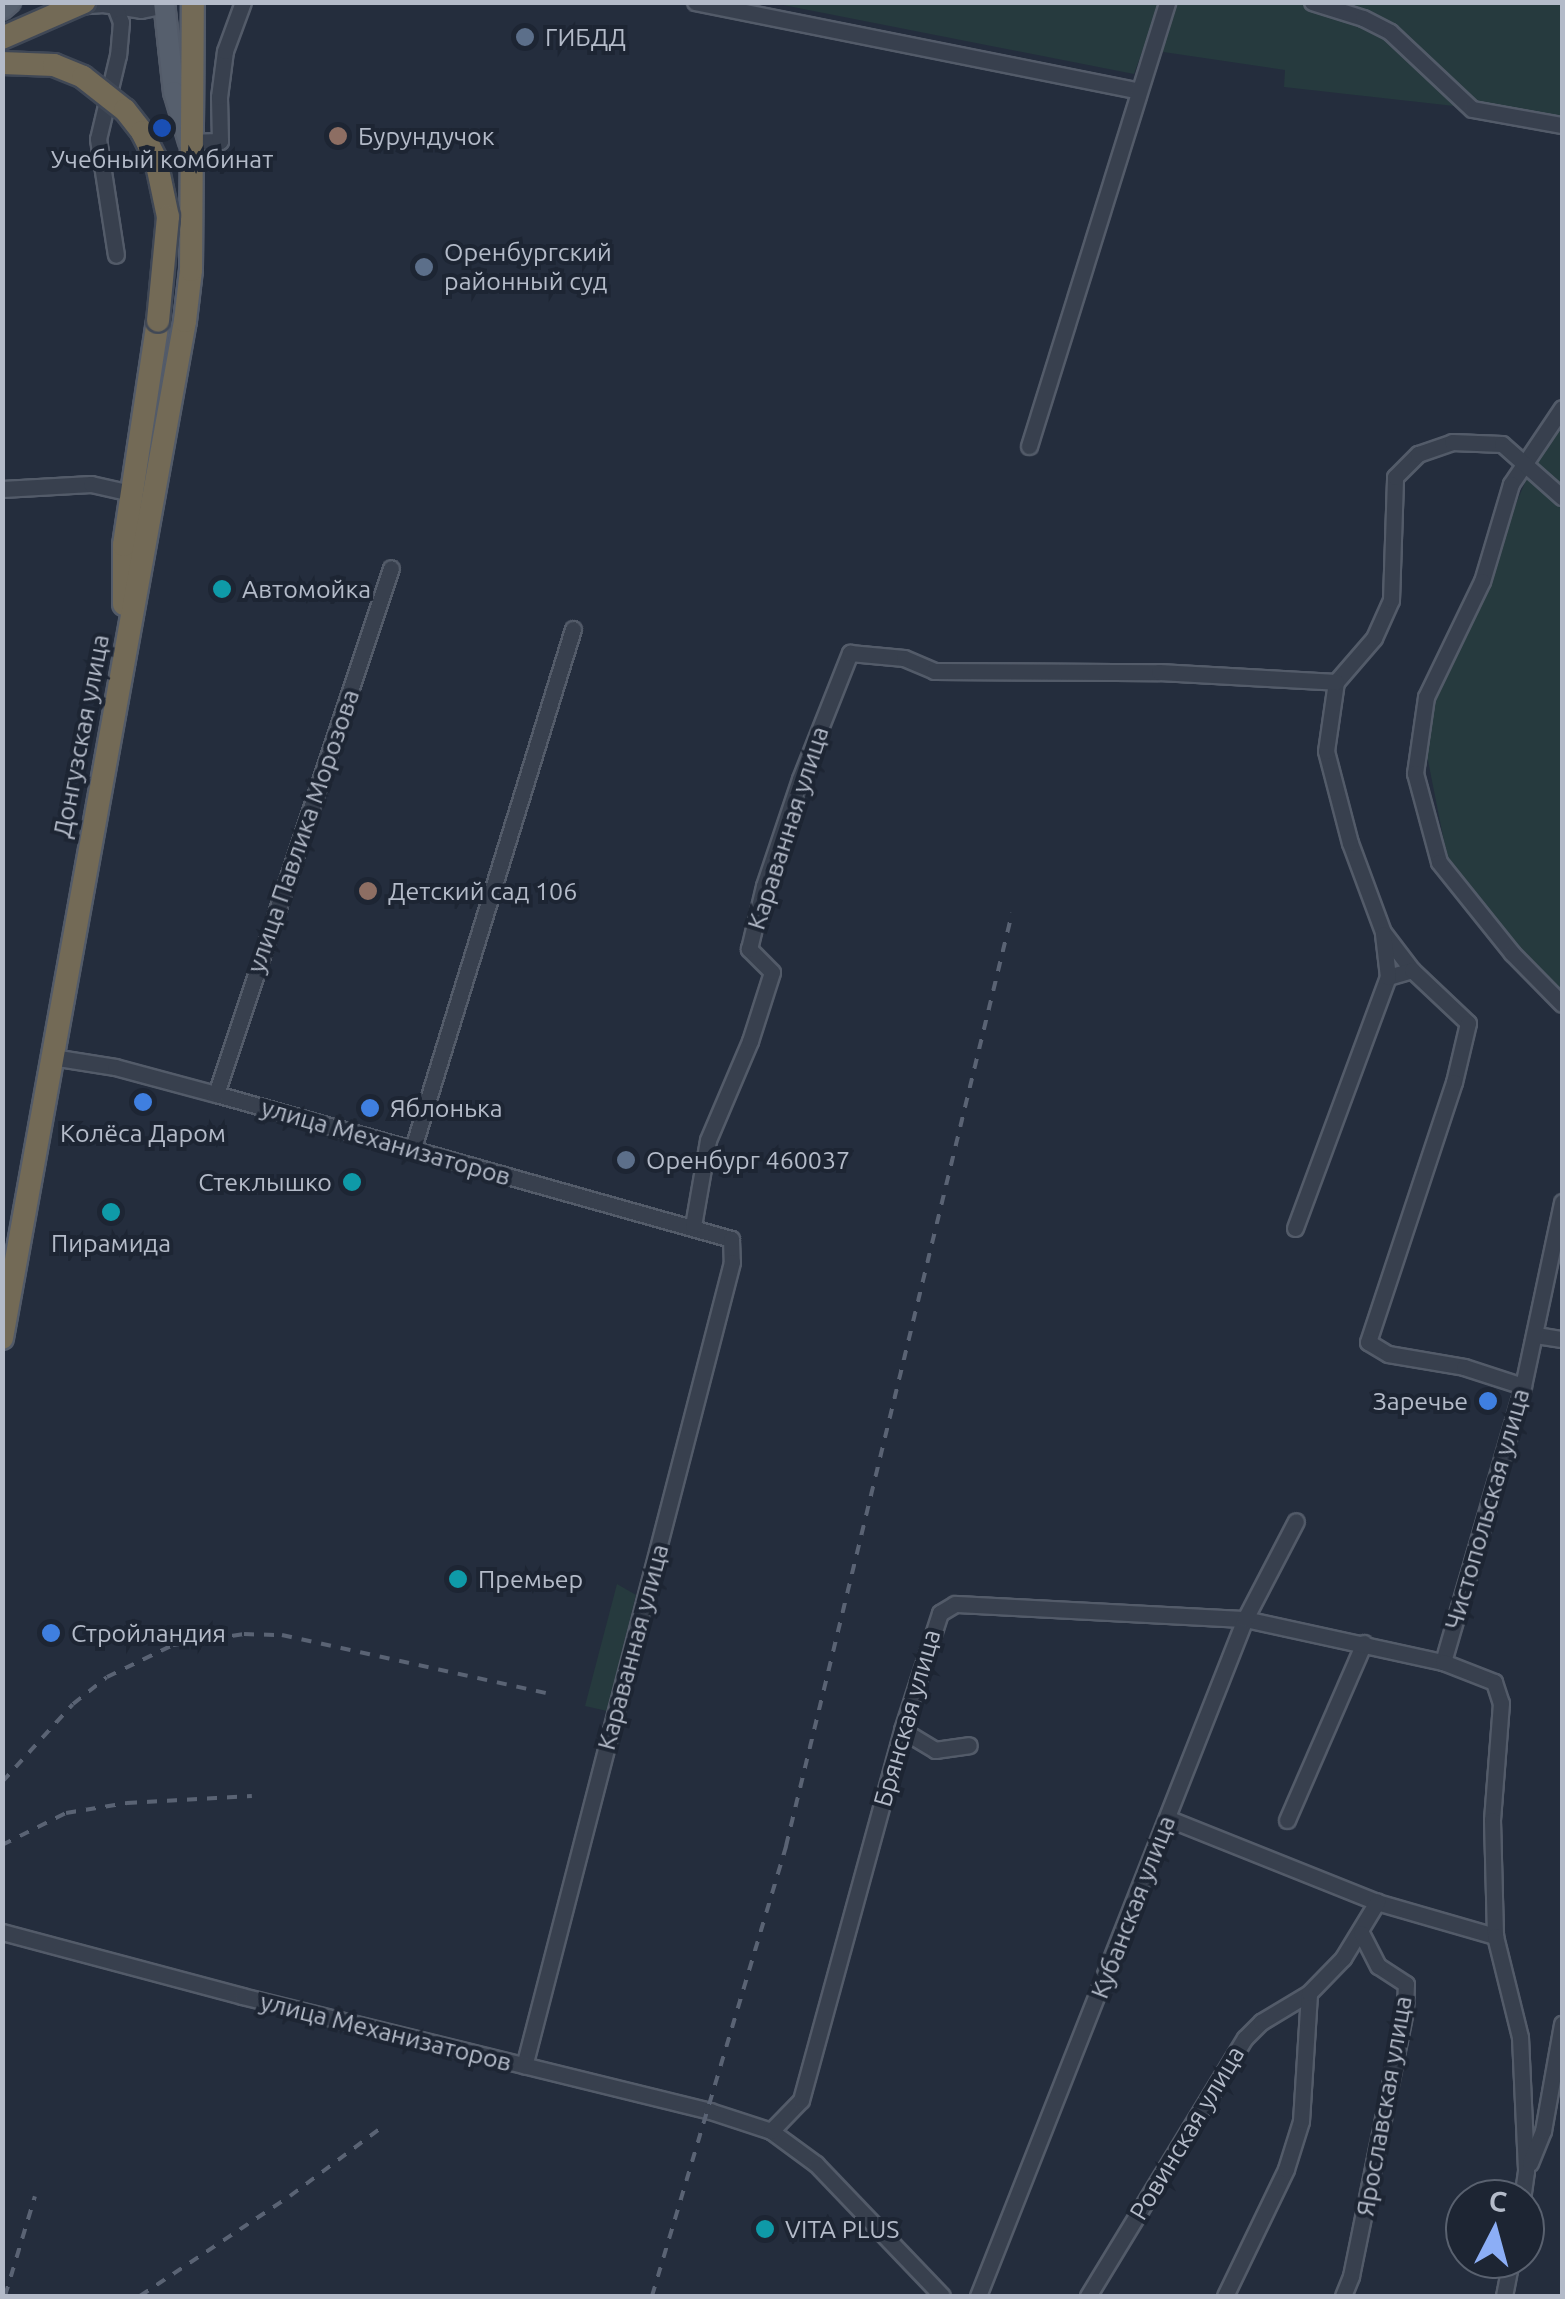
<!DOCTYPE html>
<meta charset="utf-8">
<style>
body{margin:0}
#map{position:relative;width:1565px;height:2299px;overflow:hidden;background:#242d3d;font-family:Ubuntu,sans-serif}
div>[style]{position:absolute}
.green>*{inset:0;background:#263a3e}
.roads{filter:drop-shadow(2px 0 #535b69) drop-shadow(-2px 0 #535b69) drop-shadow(0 2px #535b69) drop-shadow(0 -2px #535b69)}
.minor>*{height:15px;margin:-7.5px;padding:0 7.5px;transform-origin:7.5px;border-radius:7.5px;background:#38404e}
.major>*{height:20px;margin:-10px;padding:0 10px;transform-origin:10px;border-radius:10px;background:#565f6d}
.highway>*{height:22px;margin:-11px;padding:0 11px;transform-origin:11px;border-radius:11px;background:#736a56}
.rail>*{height:4px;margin-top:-2px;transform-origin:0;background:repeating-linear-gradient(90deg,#5a6374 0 10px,transparent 0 20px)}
.bridges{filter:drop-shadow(2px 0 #404856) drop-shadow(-2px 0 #404856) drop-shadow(0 2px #404856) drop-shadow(0 -2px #404856)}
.highway-bridge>*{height:22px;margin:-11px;padding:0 11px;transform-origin:11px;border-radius:11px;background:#736a56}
.dots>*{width:28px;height:28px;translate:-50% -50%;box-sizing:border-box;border:5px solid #1d2533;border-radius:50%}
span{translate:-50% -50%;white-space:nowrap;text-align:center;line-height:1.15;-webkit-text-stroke:8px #1d2533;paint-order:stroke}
.poi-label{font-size:25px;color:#b4bbc9}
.left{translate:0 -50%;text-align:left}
.right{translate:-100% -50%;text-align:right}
.street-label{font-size:25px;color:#b4bbc9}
.frame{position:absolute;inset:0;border:5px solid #b4bbc9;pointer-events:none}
.north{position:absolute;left:1445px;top:2179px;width:100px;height:100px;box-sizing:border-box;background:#1d2533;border:2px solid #59616f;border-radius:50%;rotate:6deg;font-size:28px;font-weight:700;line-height:40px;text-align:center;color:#b4bbc9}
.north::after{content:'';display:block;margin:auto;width:35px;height:45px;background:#8caef6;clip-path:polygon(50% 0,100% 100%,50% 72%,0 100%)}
</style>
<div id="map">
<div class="green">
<div style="clip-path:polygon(773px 3px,1562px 3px,1562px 118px,1284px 87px,1285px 70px,1143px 49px,1134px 74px)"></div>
<div style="clip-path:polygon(1562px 419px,1562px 1000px,1451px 877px,1421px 725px,1530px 471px)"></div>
<div style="clip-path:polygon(617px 1584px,636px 1595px,607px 1711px,585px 1706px)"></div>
</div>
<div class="roads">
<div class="minor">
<div style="left:695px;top:2px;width:451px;rotate:11.3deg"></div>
<div style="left:1312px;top:2px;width:53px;rotate:17.4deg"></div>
<div style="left:1363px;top:18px;width:30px;rotate:27deg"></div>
<div style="left:1390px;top:32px;width:112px;rotate:43.2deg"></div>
<div style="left:1472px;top:109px;width:91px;rotate:10.1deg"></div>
<div style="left:75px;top:6px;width:28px;rotate:-4deg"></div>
<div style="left:103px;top:4px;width:38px;rotate:9deg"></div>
<div style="left:141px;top:10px;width:25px;rotate:-12deg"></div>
<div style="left:116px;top:9px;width:14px;rotate:69deg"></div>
<div style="left:121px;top:22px;width:33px;rotate:95deg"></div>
<div style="left:118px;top:55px;width:86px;rotate:103.4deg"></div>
<div style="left:98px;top:139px;width:117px;rotate:81.2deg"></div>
<div style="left:189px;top:142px;width:31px;rotate:-2deg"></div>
<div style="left:220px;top:141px;width:44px;rotate:-91.3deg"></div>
<div style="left:219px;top:97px;width:46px;rotate:-82.6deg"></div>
<div style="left:225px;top:51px;width:52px;rotate:-69.8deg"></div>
<div style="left:1562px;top:408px;width:92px;rotate:123.9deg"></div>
<div style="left:1511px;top:484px;width:101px;rotate:106.6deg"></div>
<div style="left:1482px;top:581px;width:129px;rotate:115.8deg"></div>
<div style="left:1426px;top:697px;width:77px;rotate:98.2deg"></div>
<div style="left:1415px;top:773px;width:92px;rotate:74.9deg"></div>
<div style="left:1439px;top:862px;width:117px;rotate:51.3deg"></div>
<div style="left:1512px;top:953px;width:71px;rotate:45.6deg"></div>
<div style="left:1029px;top:446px;width:465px;rotate:-72.7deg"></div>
<div style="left:2px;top:489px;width:89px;rotate:-3.2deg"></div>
<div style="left:91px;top:484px;width:41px;rotate:12.7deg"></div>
<div style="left:1412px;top:970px;width:48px;rotate:-127.3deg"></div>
<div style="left:1383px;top:932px;width:95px;rotate:-110.3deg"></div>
<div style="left:1350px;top:843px;width:95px;rotate:-104.6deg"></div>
<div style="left:1326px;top:751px;width:70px;rotate:-81.8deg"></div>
<div style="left:1336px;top:682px;width:58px;rotate:-49.2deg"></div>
<div style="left:1374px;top:638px;width:42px;rotate:-65.9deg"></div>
<div style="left:1391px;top:600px;width:123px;rotate:-88.1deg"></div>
<div style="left:1395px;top:477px;width:33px;rotate:-45deg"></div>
<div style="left:1418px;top:454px;width:36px;rotate:-19deg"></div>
<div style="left:1452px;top:442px;width:50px;rotate:2.3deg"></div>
<div style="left:1502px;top:444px;width:80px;rotate:41.5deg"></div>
<div style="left:1388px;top:977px;width:25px;rotate:-16deg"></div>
<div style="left:1412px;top:970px;width:77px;rotate:43.4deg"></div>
<div style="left:1468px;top:1023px;width:61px;rotate:103.3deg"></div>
<div style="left:1454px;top:1082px;width:274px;rotate:108.3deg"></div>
<div style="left:1368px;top:1342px;width:23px;rotate:31deg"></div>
<div style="left:1388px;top:1354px;width:77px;rotate:9.7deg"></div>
<div style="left:1464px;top:1367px;width:62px;rotate:17.9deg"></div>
<div style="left:52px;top:1057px;width:64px;rotate:9deg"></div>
<div style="left:115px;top:1067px;width:105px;rotate:15deg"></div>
<div style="left:216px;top:1094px;width:535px;rotate:15.72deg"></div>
<div style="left:731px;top:1239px;width:23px;rotate:88deg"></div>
<div style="left:732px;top:1262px;width:830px;rotate:104.5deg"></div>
<div style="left:216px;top:1094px;width:554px;rotate:-71.6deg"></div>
<div style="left:413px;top:1148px;width:543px;rotate:-72.87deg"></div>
<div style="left:693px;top:1226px;width:87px;rotate:-80.1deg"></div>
<div style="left:708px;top:1140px;width:108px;rotate:-67deg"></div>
<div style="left:750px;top:1041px;width:72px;rotate:-72.3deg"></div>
<div style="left:772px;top:972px;width:33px;rotate:-135deg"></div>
<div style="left:749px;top:949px;width:65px;rotate:-76.6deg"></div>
<div style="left:764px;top:886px;width:113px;rotate:-71.4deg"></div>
<div style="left:800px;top:779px;width:136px;rotate:-68.4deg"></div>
<div style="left:850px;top:653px;width:54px;rotate:5.3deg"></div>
<div style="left:904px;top:658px;width:33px;rotate:23deg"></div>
<div style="left:934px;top:671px;width:225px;rotate:0.3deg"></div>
<div style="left:1159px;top:672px;width:177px;rotate:3.2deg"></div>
<div style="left:1295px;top:1228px;width:268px;rotate:-69.7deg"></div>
<div style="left:1388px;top:977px;width:43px;rotate:-96.6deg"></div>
<div style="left:1536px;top:1335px;width:26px;rotate:9deg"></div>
<div style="left:1443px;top:1662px;width:287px;rotate:-73.8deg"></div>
<div style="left:1523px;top:1386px;width:188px;rotate:-78deg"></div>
<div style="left:902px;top:1730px;width:39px;rotate:31deg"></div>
<div style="left:935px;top:1750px;width:34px;rotate:-8deg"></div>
<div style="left:1167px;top:1818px;width:226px;rotate:21.8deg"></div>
<div style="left:1377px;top:1902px;width:123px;rotate:16.1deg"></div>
<div style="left:1287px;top:1820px;width:193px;rotate:-66.5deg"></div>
<div style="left:2px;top:1932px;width:248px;rotate:14.9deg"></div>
<div style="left:242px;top:1996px;width:482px;rotate:13.8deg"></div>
<div style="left:710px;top:2111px;width:64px;rotate:18.2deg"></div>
<div style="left:771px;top:2131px;width:56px;rotate:36.3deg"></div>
<div style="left:816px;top:2164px;width:182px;rotate:46.3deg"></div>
<div style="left:771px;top:2131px;width:43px;rotate:-45.9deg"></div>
<div style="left:801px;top:2100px;width:384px;rotate:-74.7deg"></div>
<div style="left:902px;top:1730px;width:123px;rotate:-72deg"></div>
<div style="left:940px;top:1613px;width:17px;rotate:-31deg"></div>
<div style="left:955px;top:1604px;width:290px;rotate:3deg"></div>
<div style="left:1245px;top:1619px;width:203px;rotate:12.3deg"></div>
<div style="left:1443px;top:1662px;width:55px;rotate:21.4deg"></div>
<div style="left:1494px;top:1682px;width:22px;rotate:72deg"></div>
<div style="left:1501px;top:1703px;width:117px;rotate:94.4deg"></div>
<div style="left:1492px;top:1820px;width:116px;rotate:88.5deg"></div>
<div style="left:1495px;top:1936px;width:104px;rotate:76.1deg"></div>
<div style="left:1520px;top:2037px;width:134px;rotate:87.4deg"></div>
<div style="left:1526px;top:2171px;width:28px;rotate:98deg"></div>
<div style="left:1530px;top:2163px;width:35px;rotate:-68deg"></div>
<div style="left:1543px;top:2131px;width:109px;rotate:-79.9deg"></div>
<div style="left:978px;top:2296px;width:728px;rotate:-68.48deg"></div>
<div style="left:1245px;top:1619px;width:110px;rotate:-62.5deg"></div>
<div style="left:1088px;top:2296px;width:302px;rotate:-58.7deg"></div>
<div style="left:1245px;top:2038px;width:23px;rotate:-45deg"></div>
<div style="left:1261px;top:2022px;width:56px;rotate:-31.1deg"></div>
<div style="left:1225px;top:2296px;width:141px;rotate:-64.3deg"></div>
<div style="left:1286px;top:2169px;width:50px;rotate:-72.6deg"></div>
<div style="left:1301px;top:2121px;width:128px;rotate:-86.4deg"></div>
<div style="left:1309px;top:1993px;width:49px;rotate:-45.8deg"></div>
<div style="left:1343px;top:1958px;width:66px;rotate:-58.7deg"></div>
<div style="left:1343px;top:2296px;width:22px;rotate:-68deg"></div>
<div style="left:1351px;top:2276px;width:270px;rotate:-78.5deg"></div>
<div style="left:1405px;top:2011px;width:27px;rotate:-88deg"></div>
<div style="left:1406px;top:1984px;width:33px;rotate:-147deg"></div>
<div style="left:1378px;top:1966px;width:37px;rotate:-117deg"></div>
<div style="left:1504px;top:2296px;width:38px;rotate:-79deg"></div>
</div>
<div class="major">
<div style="left:164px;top:2px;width:91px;rotate:83.7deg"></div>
<div style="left:174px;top:92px;width:52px;rotate:73.3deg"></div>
<div style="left:2px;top:9px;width:11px;rotate:-41deg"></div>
</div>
<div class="highway">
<div style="left:124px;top:604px;width:59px;rotate:-90deg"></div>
<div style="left:124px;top:545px;width:227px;rotate:-81.4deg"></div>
<div style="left:2px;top:1338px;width:1033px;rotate:-79.8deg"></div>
<div style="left:185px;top:321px;width:51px;rotate:-83.3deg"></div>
<div style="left:191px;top:270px;width:268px;rotate:-89.6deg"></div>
</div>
</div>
<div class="rail">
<div style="left:2px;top:1782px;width:105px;rotate:-47.7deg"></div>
<div style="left:73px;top:1704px;width:43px;rotate:-38.5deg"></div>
<div style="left:107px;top:1677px;width:73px;rotate:-25.9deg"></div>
<div style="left:173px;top:1645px;width:72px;rotate:-8.8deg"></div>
<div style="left:244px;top:1634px;width:38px;rotate:2deg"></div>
<div style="left:282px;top:1635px;width:280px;rotate:12.4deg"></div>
<div style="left:2px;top:1845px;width:72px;rotate:-26.6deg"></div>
<div style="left:66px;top:1813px;width:62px;rotate:-9.3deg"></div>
<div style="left:127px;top:1803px;width:125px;rotate:-3.2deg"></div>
<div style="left:5px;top:2296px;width:104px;rotate:-73.3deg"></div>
<div style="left:140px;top:2296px;width:180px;rotate:-33.7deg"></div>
<div style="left:290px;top:2196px;width:114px;rotate:-36.8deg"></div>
<div style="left:652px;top:2296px;width:470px;rotate:-73.4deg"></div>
<div style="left:786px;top:1846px;width:960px;rotate:-76.38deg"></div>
</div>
<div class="bridges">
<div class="highway-bridge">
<div style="left:2px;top:38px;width:90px;rotate:-23.7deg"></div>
<div style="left:2px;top:63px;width:52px;rotate:2.2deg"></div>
<div style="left:54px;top:65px;width:31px;rotate:22deg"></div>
<div style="left:83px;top:77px;width:53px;rotate:38.2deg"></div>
<div style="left:125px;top:110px;width:28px;rotate:52deg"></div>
<div style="left:142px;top:132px;width:31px;rotate:63deg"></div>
<div style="left:156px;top:160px;width:58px;rotate:78.1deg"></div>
<div style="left:168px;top:217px;width:104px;rotate:95.5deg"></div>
</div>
</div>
<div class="dots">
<div style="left:525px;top:37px;background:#5c6f8a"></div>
<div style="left:162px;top:128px;background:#1a4fb4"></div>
<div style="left:338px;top:136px;background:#8d6e63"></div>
<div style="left:424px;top:267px;background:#5c6f8a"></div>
<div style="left:222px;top:589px;background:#0f9aa8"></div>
<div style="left:368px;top:891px;background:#8d6e63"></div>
<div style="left:143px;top:1102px;background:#3f7fe0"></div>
<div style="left:370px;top:1108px;background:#3f7fe0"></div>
<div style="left:626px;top:1160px;background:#5c6f8a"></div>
<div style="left:352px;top:1182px;background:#0f9aa8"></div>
<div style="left:111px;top:1212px;background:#0f9aa8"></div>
<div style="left:1488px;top:1401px;background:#3f7fe0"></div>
<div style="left:458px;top:1579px;background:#0f9aa8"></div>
<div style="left:51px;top:1633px;background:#3f7fe0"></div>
<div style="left:765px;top:2229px;background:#0f9aa8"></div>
</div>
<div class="poi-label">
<span class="left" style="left:545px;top:37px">ГИБДД</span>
<span class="left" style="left:358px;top:136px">Бурундучок</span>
<span style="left:162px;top:159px">Учебный комбинат</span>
<span class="left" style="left:444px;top:267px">Оренбургский<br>районный суд</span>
<span class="left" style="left:242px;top:589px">Автомойка</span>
<span class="left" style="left:388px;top:891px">Детский сад 106</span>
<span class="left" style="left:390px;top:1108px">Яблонька</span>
<span style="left:143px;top:1133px">Колёса Даром</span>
<span class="left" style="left:646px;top:1160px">Оренбург 460037</span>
<span class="right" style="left:332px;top:1182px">Стеклышко</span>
<span style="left:111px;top:1243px">Пирамида</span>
<span class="right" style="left:1468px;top:1401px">Заречье</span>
<span class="left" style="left:478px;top:1579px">Премьер</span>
<span class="left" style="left:71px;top:1633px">Стройландия</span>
<span class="left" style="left:785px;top:2229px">VITA PLUS</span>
</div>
<div class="street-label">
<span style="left:81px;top:736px;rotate:-79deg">Донгузская улица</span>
<span style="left:788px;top:828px;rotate:-72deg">Караванная улица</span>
<span style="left:303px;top:831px;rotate:-71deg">улица Павлика Морозова</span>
<span style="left:386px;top:1142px;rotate:16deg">улица Механизаторов</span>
<span style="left:1487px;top:1509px;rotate:-74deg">Чистопольская улица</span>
<span style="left:633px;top:1647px;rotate:-75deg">Караванная улица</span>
<span style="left:907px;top:1718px;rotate:-74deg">Брянская улица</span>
<span style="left:1133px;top:1907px;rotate:-69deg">Кубанская улица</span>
<span style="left:386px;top:2032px;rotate:14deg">улица Механизаторов</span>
<span style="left:1384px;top:2106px;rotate:-80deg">Ярославская улица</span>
<span style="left:1187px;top:2133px;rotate:-59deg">Ровинская улица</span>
</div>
<div class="frame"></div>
<div class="north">С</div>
</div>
